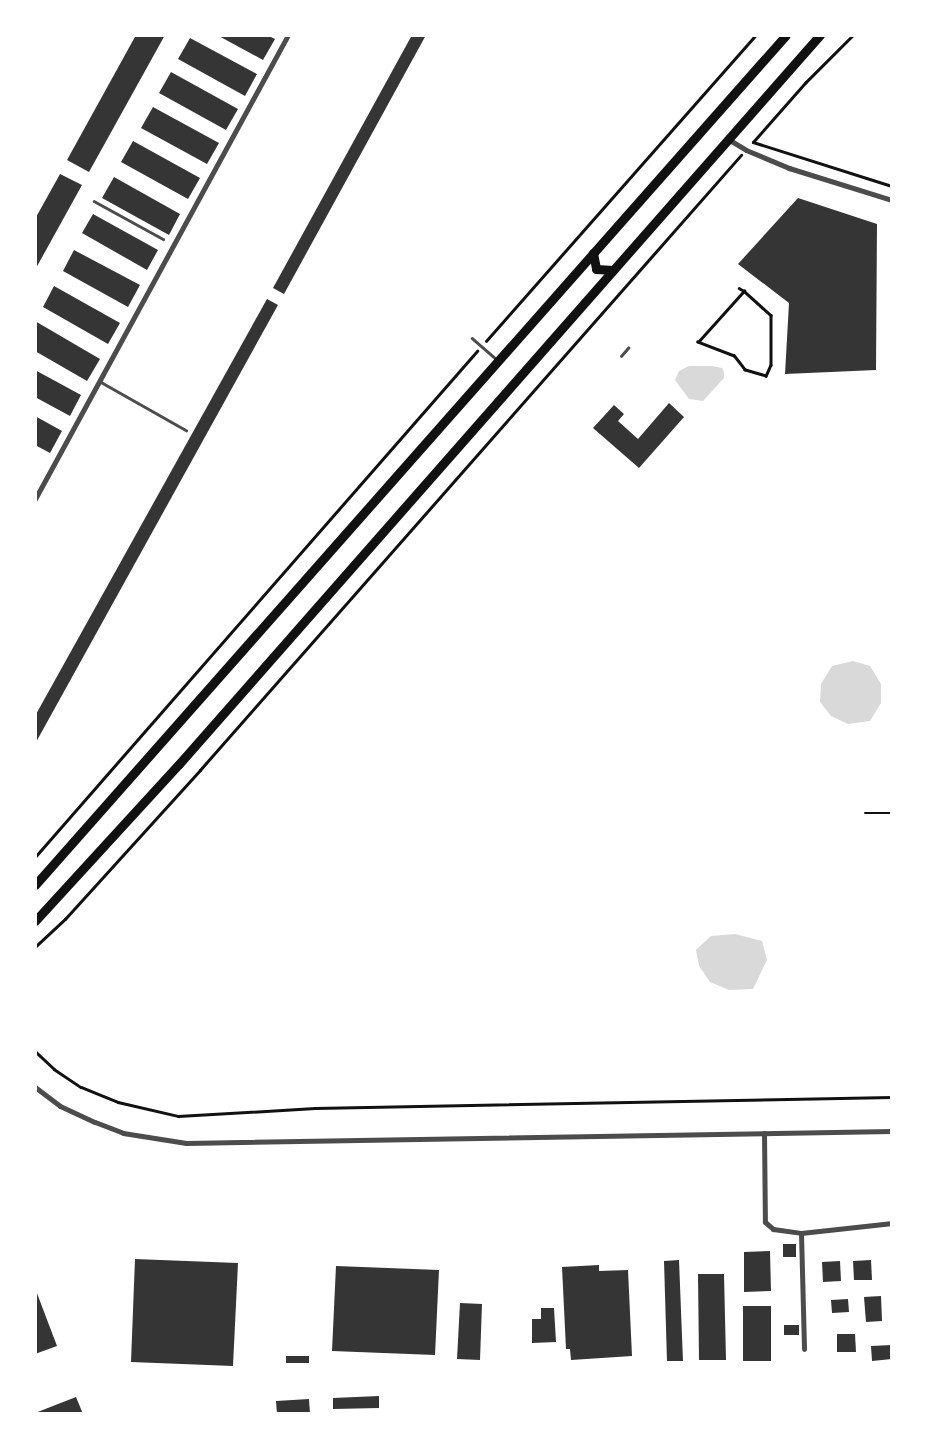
<!DOCTYPE html>
<style>
body{margin:0}
#map{position:relative;width:927px;height:1449px;overflow:hidden;background:#fff;font-family:"DejaVu Sans",sans-serif}
div>[style]{position:absolute}
.water>*{inset:0;background:#d9d9d9}
.building>*{inset:0;background:#353535}
.path>*{height:2.5px;margin:-1.25px;padding:0 1.25px;transform-origin:1.25px;border-radius:1.25px;background:#111}
.service>*{height:2.5px;margin:-1.25px;padding:0 1.25px;transform-origin:1.25px;border-radius:1.25px;background:#4c4c4c}
.minor>*{height:5px;margin:-2.5px;padding:0 2.5px;transform-origin:2.5px;border-radius:2.5px;background:#4c4c4c}
.primary>*{height:9px;margin:-4.5px;padding:0 4.5px;transform-origin:4.5px;border-radius:4.5px;background:#111}
span{translate:-50% -50%;white-space:nowrap;text-align:center;line-height:1.15;-webkit-text-stroke:7px #fff;paint-order:stroke}
.frame{position:absolute;inset:0;border:37px solid #fff;pointer-events:none}
</style>
<div id="map">
<div class="water">
<div style="clip-path:polygon(689px 366px,712px 366px,722px 368px,724px 372px,724px 378px,703px 401px,689px 399px,675px 380px,679px 371px)"></div>
<div style="clip-path:polygon(853px 661px,870px 666px,881px 684px,881px 703px,870px 721px,848px 724px,831px 716px,820px 702px,821px 684px,832px 666px)"></div>
<div style="clip-path:polygon(735px 934px,762px 941px,767px 960px,753px 989px,729px 990px,710px 982px,699px 966px,696px 950px,711px 936px)"></div>
</div>
<div class="building">
<div style="clip-path:polygon(136px 35px,165px 35px,89px 172px,67px 160px)"></div>
<div style="clip-path:polygon(217px 35px,267px 35px,275px 39px,263px 60px)"></div>
<div style="clip-path:polygon(412px 35px,426px 35px,284px 294px,273px 288px)"></div>
<div style="clip-path:polygon(190px 38px,257px 74px,245px 96px,178px 59px)"></div>
<div style="clip-path:polygon(171px 72px,238px 109px,226px 130px,159px 93px)"></div>
<div style="clip-path:polygon(153px 107px,219px 143px,207px 164px,141px 128px)"></div>
<div style="clip-path:polygon(133px 141px,200px 178px,188px 199px,121px 162px)"></div>
<div style="clip-path:polygon(60px 174px,82px 185px,35px 270px,35px 219px)"></div>
<div style="clip-path:polygon(114px 177px,180px 214px,169px 235px,102px 198px)"></div>
<div style="clip-path:polygon(798px 198px,877px 224px,876px 370px,785px 374px,789px 303px,738px 264px)"></div>
<div style="clip-path:polygon(93px 214px,158px 250px,147px 270px,82px 233px)"></div>
<div style="clip-path:polygon(74px 250px,140px 285px,128px 307px,63px 271px)"></div>
<div style="clip-path:polygon(54px 286px,120px 323px,108px 344px,43px 307px)"></div>
<div style="clip-path:polygon(267px 299px,278px 305px,35px 744px,35px 716px)"></div>
<div style="clip-path:polygon(35px 321px,100px 359px,87px 381px,35px 351px)"></div>
<div style="clip-path:polygon(35px 370px,81px 395px,70px 416px,35px 397px)"></div>
<div style="clip-path:polygon(669px 403px,684px 417px,639px 468px,593px 428px,614px 405px,624px 414px,618px 421px,638px 439px)"></div>
<div style="clip-path:polygon(35px 416px,62px 431px,50px 453px,35px 445px)"></div>
<div style="clip-path:polygon(783px 1244px,796px 1244px,796px 1257px,783px 1257px)"></div>
<div style="clip-path:polygon(770px 1251px,771px 1291px,744px 1292px,744px 1252px)"></div>
<div style="clip-path:polygon(135px 1259px,238px 1263px,233px 1366px,131px 1362px)"></div>
<div style="clip-path:polygon(679px 1260px,683px 1361px,667px 1361px,664px 1261px)"></div>
<div style="clip-path:polygon(871px 1260px,872px 1280px,854px 1280px,853px 1261px)"></div>
<div style="clip-path:polygon(840px 1261px,841px 1281px,823px 1282px,822px 1262px)"></div>
<div style="clip-path:polygon(599px 1265px,599px 1271px,628px 1270px,632px 1356px,571px 1360px,570px 1349px,566px 1349px,562px 1267px)"></div>
<div style="clip-path:polygon(336px 1266px,439px 1270px,435px 1355px,332px 1351px)"></div>
<div style="clip-path:polygon(698px 1274px,724px 1274px,726px 1360px,699px 1360px)"></div>
<div style="clip-path:polygon(35px 1288px,57px 1346px,35px 1354px)"></div>
<div style="clip-path:polygon(881px 1296px,882px 1321px,866px 1322px,864px 1297px)"></div>
<div style="clip-path:polygon(848px 1299px,849px 1312px,832px 1313px,831px 1300px)"></div>
<div style="clip-path:polygon(460px 1303px,482px 1304px,480px 1360px,457px 1359px)"></div>
<div style="clip-path:polygon(743px 1306px,771px 1306px,771px 1361px,743px 1361px)"></div>
<div style="clip-path:polygon(541px 1308px,554px 1308px,556px 1342px,532px 1343px,532px 1319px,541px 1319px)"></div>
<div style="clip-path:polygon(784px 1325px,799px 1325px,799px 1335px,784px 1335px)"></div>
<div style="clip-path:polygon(837px 1334px,855px 1334px,856px 1352px,837px 1352px)"></div>
<div style="clip-path:polygon(892px 1345px,892px 1359px,872px 1361px,871px 1346px)"></div>
<div style="clip-path:polygon(286px 1356px,309px 1356px,309px 1363px,286px 1363px)"></div>
<div style="clip-path:polygon(379px 1396px,379px 1408px,333px 1409px,333px 1398px)"></div>
<div style="clip-path:polygon(76px 1397px,83px 1414px,35px 1414px,35px 1413px)"></div>
<div style="clip-path:polygon(309px 1399px,310px 1414px,277px 1414px,276px 1401px)"></div>
</div>
<div class="path">
<div style="left:753px;top:142px;width:79px;rotate:-48.6deg"></div>
<div style="left:805px;top:83px;width:68px;rotate:-45deg"></div>
<div style="left:753px;top:142px;width:146px;rotate:17.6deg"></div>
<div style="left:739px;top:288px;width:6px;rotate:31deg"></div>
<div style="left:744px;top:291px;width:36px;rotate:42deg"></div>
<div style="left:771px;top:315px;width:50px;rotate:90deg"></div>
<div style="left:771px;top:365px;width:12px;rotate:114deg"></div>
<div style="left:766px;top:376px;width:22px;rotate:-164deg"></div>
<div style="left:745px;top:370px;width:18px;rotate:-128deg"></div>
<div style="left:734px;top:356px;width:39px;rotate:-159deg"></div>
<div style="left:698px;top:342px;width:69px;rotate:-48deg"></div>
<div style="left:486px;top:341px;width:408px;rotate:-48.6deg"></div>
<div style="left:865px;top:813px;width:27px"></div>
<div style="left:35px;top:857px;width:672px;rotate:-48.86deg"></div>
<div style="left:35px;top:947px;width:41px;rotate:-43deg"></div>
<div style="left:65px;top:919px;width:201px;rotate:-47.8deg"></div>
<div style="left:200px;top:770px;width:819px;rotate:-48.66deg"></div>
<div style="left:35px;top:1051px;width:26px;rotate:43deg"></div>
<div style="left:54px;top:1069px;width:32px;rotate:34deg"></div>
<div style="left:81px;top:1087px;width:40px;rotate:22deg"></div>
<div style="left:118px;top:1102px;width:62px;rotate:13.1deg"></div>
<div style="left:178px;top:1116px;width:137px;rotate:-3.3deg"></div>
<div style="left:315px;top:1108px;width:577px;rotate:-1.09deg"></div>
</div>
<div class="service">
<div style="left:94px;top:201px;width:79px;rotate:28.8deg"></div>
<div style="left:472px;top:338px;width:30px;rotate:41deg"></div>
<div style="left:621px;top:356px;width:11px;rotate:-49deg"></div>
<div style="left:101px;top:382px;width:98px;rotate:29.5deg"></div>
</div>
<div class="minor">
<div style="left:728px;top:139px;width:21px;rotate:31deg"></div>
<div style="left:746px;top:150px;width:47px;rotate:22.7deg"></div>
<div style="left:789px;top:168px;width:108px;rotate:17.3deg"></div>
<div style="left:35px;top:499px;width:528px;rotate:-61.4deg"></div>
<div style="left:35px;top:1087px;width:31px;rotate:37deg"></div>
<div style="left:60px;top:1106px;width:38px;rotate:25deg"></div>
<div style="left:95px;top:1122px;width:30px;rotate:21deg"></div>
<div style="left:123px;top:1133px;width:64px;rotate:9deg"></div>
<div style="left:186px;top:1143px;width:706px;rotate:-0.97deg"></div>
<div style="left:764px;top:1133px;width:89px;rotate:89.4deg"></div>
<div style="left:765px;top:1222px;width:11px;rotate:41deg"></div>
<div style="left:773px;top:1229px;width:28px;rotate:8deg"></div>
<div style="left:801px;top:1233px;width:92px;rotate:-6.3deg"></div>
<div style="left:801px;top:1233px;width:116px;rotate:88.5deg"></div>
</div>
<div class="primary">
<div style="left:593px;top:253px;width:16px;rotate:79deg"></div>
<div style="left:596px;top:269px;width:17px;rotate:3deg"></div>
<div style="left:35px;top:885px;width:1134px;rotate:-48.54deg"></div>
<div style="left:35px;top:921px;width:213px;rotate:-47.5deg"></div>
<div style="left:179px;top:764px;width:971px;rotate:-48.68deg"></div>
</div>
<div class="frame"></div>
</div>
